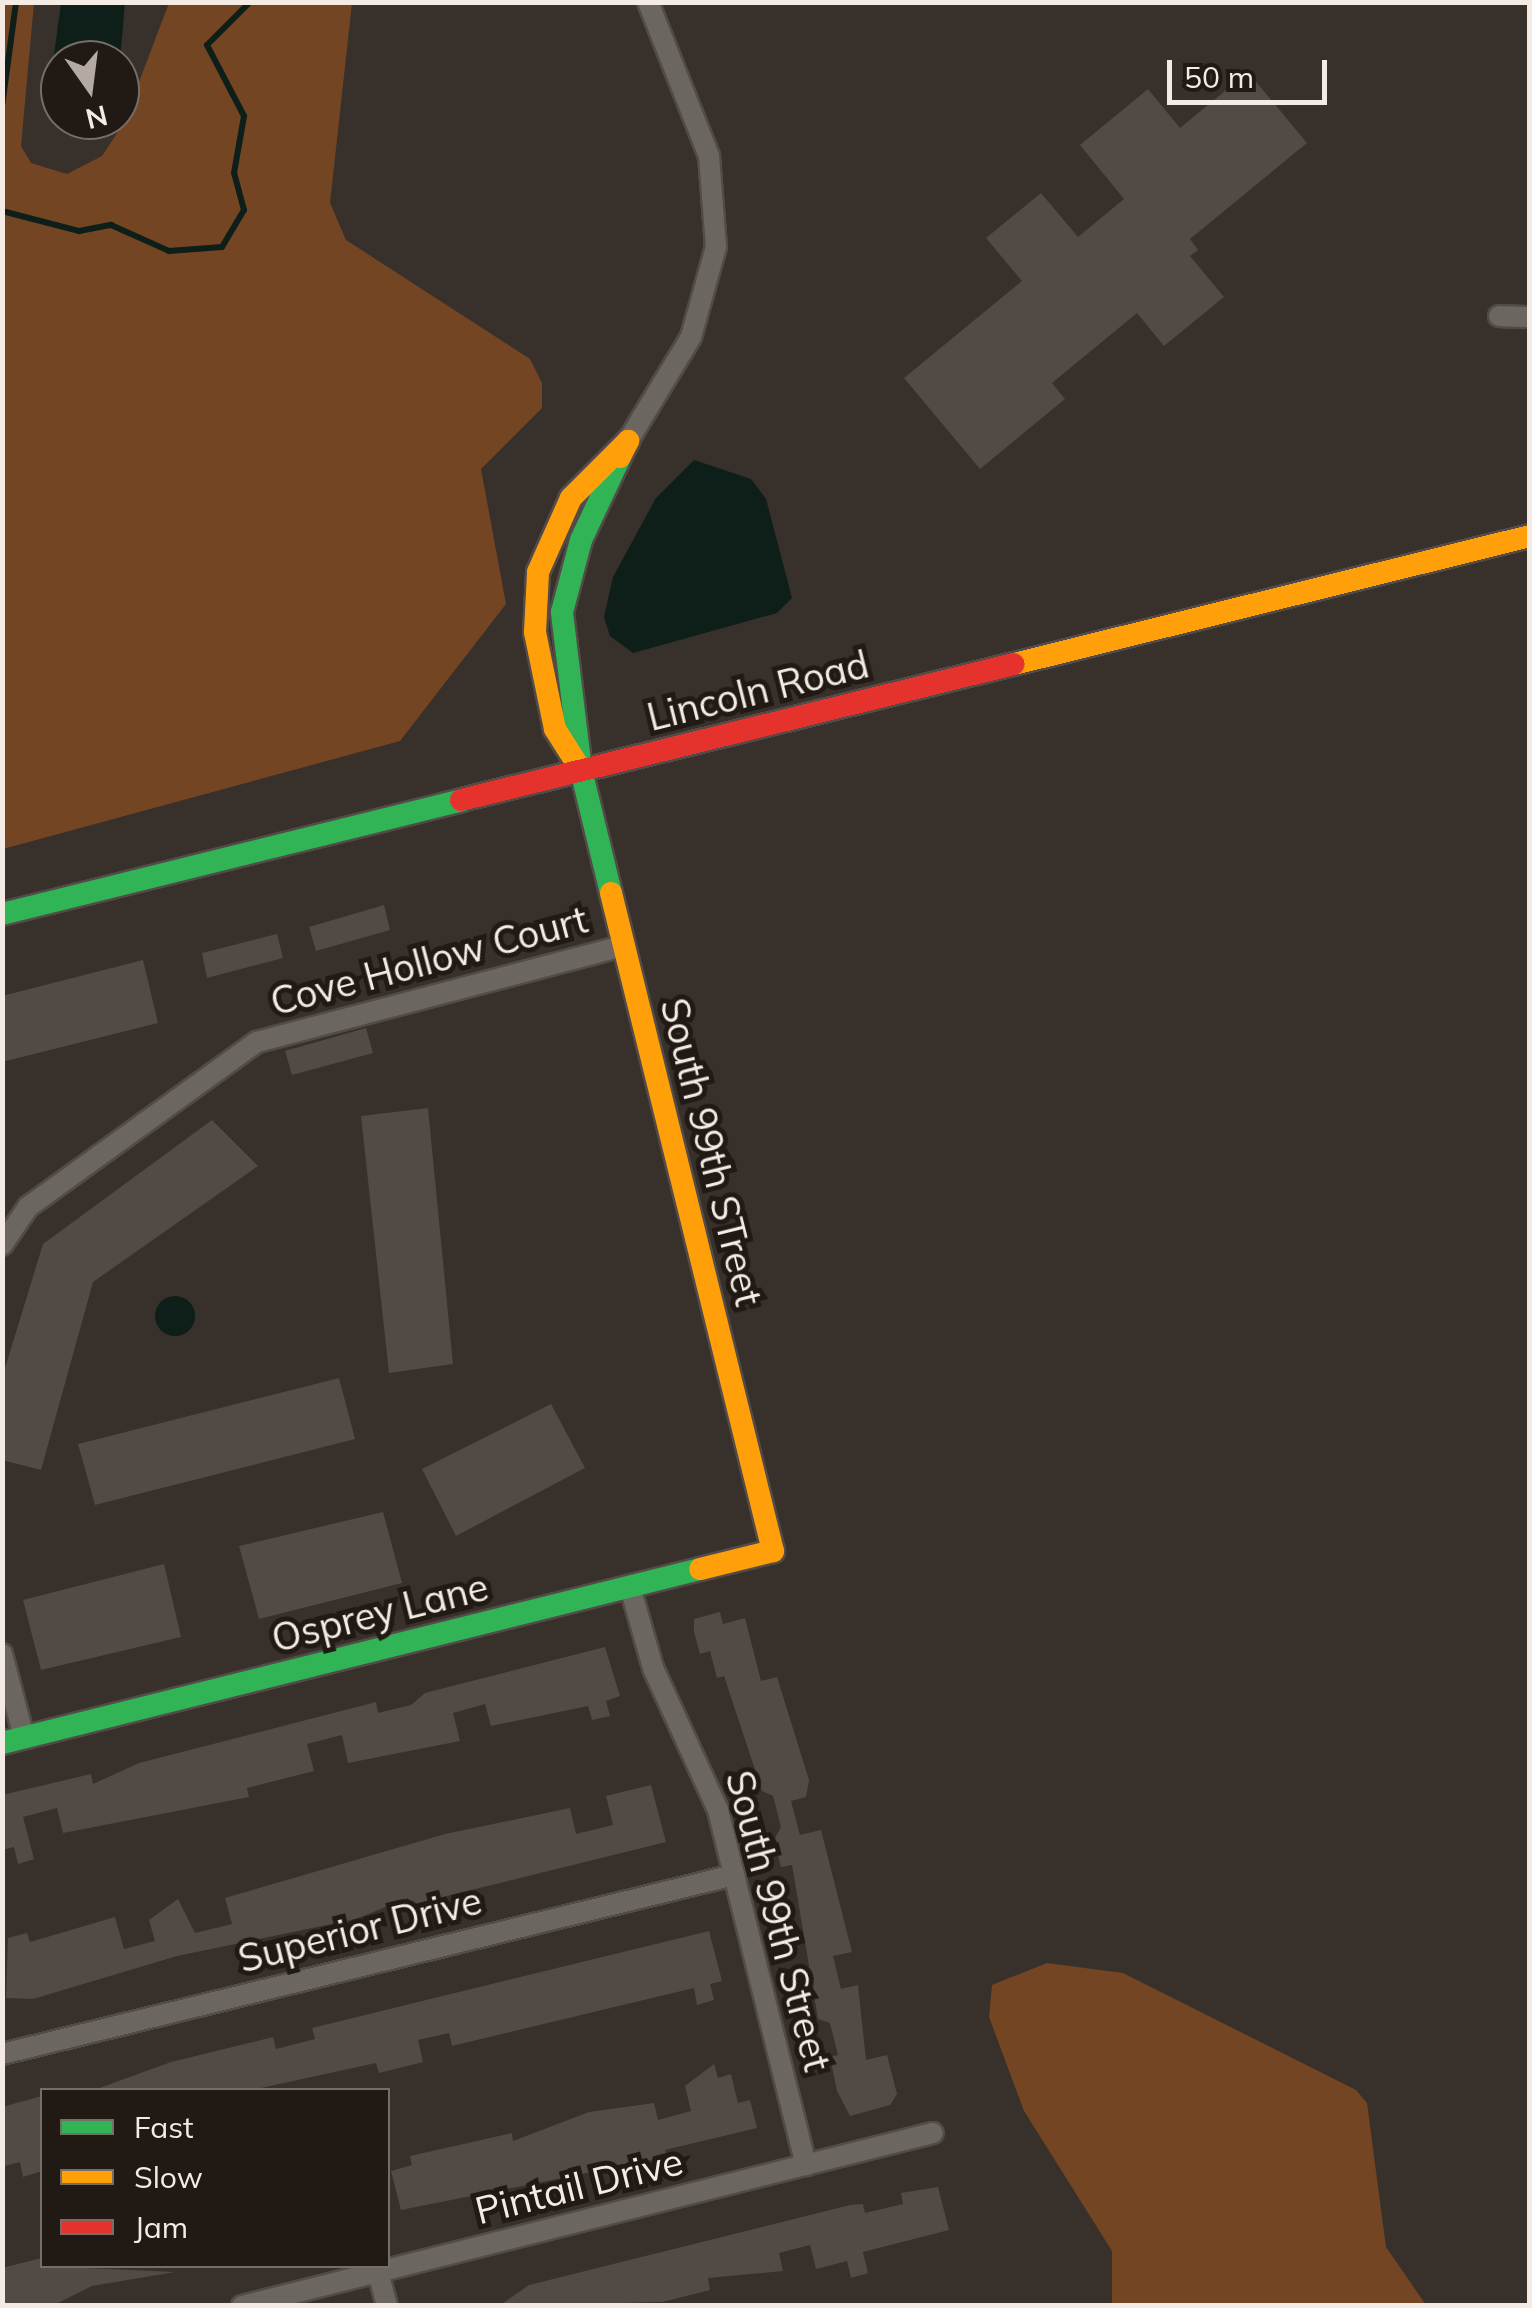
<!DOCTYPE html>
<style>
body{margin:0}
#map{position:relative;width:1532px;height:2308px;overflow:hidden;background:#38302b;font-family:Mulish,sans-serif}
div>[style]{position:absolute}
.green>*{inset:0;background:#734523}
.water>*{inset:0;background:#0e1e19}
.round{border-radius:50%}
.stream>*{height:6px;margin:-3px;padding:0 3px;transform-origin:3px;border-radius:3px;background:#0e1e19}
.building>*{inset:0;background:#514a45}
.roads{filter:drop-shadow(2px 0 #534b47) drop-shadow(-2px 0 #534b47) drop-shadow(0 2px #534b47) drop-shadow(0 -2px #534b47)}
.street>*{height:20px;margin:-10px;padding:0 10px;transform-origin:10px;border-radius:10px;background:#6c6661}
.fast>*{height:22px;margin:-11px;padding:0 11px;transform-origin:11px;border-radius:11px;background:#30b455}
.slow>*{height:22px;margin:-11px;padding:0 11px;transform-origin:11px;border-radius:11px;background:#ff9f0a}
.jam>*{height:22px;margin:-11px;padding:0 11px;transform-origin:11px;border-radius:11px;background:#e5322d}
span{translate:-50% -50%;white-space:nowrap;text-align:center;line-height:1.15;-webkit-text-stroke:10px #201914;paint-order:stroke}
.street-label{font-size:38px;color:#f5ebe5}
.frame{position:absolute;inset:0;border:5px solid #f5ebe5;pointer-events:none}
.legend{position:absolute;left:40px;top:2088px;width:350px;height:180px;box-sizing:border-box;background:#201914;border:2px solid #756d68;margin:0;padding:12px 18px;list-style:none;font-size:30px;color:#f5ebe5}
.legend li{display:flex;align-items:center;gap:20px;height:50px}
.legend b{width:50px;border:2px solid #756d68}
.north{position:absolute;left:40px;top:40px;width:100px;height:100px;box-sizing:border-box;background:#201914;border:2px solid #756d68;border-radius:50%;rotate:166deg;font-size:28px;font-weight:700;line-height:40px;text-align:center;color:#f5ebe5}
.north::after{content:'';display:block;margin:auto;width:35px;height:45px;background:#b3aaa4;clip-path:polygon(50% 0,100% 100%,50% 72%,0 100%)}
.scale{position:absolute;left:1167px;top:60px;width:160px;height:45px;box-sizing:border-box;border:5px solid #f5ebe5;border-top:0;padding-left:12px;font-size:30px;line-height:35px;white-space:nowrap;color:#f5ebe5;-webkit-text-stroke:8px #201914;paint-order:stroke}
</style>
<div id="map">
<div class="green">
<div style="clip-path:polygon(3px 2px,34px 3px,21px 146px,31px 163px,67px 174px,102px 156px,123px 124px,169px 3px,352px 3px,330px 203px,346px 240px,530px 359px,542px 383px,542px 408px,481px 469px,506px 604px,400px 741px,3px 849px)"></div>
<div style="clip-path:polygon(1047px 1963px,1123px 1973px,1356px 2090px,1367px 2103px,1386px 2247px,1426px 2305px,1112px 2305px,1112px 2251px,1024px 2111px,989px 2017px,992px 1985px)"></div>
</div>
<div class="water">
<div style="clip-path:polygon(61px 3px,125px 3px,120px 61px,60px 60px,60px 69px,54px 55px)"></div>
<div style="clip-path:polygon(694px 460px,751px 479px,766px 499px,792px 598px,777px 613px,633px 653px,610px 636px,604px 617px,613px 577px,656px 498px)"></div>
<div class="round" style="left:155px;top:1296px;width:40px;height:40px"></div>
</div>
<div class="stream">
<div style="left:2px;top:106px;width:105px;rotate:-82.3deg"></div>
<div style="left:2px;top:211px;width:80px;rotate:14.6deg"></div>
<div style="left:79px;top:231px;width:33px;rotate:-11deg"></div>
<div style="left:111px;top:225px;width:64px;rotate:24.1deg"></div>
<div style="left:169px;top:251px;width:53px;rotate:-4.3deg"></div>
<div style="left:222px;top:247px;width:43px;rotate:-59.3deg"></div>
<div style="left:244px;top:210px;width:38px;rotate:-105deg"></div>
<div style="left:234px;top:173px;width:58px;rotate:-80deg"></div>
<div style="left:244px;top:116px;width:80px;rotate:-117.5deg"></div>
<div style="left:207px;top:45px;width:61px;rotate:-45deg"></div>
</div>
<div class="building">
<div style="clip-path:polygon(1248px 72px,1307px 143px,1190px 239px,1198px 250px,1190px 256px,1224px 297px,1164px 346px,1137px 313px,1052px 383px,1065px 399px,980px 469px,904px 378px,1022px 281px,986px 238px,1041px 193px,1078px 237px,1124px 199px,1080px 145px,1148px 89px,1180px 128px)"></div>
<div style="clip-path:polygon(384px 905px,390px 930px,316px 951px,309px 927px)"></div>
<div style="clip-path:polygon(277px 934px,283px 958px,207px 978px,202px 953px)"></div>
<div style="clip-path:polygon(143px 960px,158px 1023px,2px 1062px,2px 996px)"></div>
<div style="clip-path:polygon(366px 1028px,373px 1053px,292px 1075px,285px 1051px)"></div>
<div style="clip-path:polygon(428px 1108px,453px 1364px,389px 1373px,361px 1116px)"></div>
<div style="clip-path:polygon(212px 1120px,258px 1166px,93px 1282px,41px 1470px,2px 1460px,2px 1378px,43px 1244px)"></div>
<div style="clip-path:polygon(339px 1378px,355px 1439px,95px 1505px,78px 1444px)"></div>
<div style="clip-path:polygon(551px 1404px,585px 1468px,456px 1536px,422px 1469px)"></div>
<div style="clip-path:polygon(383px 1512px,402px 1583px,259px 1619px,239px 1546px)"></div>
<div style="clip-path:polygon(164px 1564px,181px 1637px,41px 1670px,23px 1600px)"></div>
<div style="clip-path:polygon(720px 1612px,723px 1624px,745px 1618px,761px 1681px,777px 1677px,809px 1780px,806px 1797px,791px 1801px,800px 1835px,821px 1830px,852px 1952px,833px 1956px,841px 1989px,858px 1985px,866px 2060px,887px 2055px,897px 2094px,890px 2105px,850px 2116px,837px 2091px,830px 2057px,838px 2055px,830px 2023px,818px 2019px,792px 1865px,781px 1867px,774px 1840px,781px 1827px,773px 1796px,762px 1791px,724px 1676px,717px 1678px,710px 1651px,700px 1654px,694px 1632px,694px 1619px)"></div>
<div style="clip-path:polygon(605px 1647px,620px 1696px,606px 1701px,610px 1716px,592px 1720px,588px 1706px,491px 1726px,485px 1704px,453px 1713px,460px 1741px,348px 1763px,342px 1735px,307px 1744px,314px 1771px,247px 1788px,249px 1797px,63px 1833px,57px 1808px,23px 1817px,34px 1859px,18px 1864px,14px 1847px,2px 1850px,2px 1795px,91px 1774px,93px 1784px,139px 1763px,376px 1702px,378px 1713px,411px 1705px,425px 1693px)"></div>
<div style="clip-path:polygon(651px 1785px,666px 1842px,410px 1905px,408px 1898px,356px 1919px,177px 1956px,33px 1999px,6px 1998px,8px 1938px,27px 1933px,30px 1942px,115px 1917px,124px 1949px,155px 1941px,149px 1920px,178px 1899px,195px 1933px,232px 1924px,225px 1898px,445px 1834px,570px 1808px,576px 1834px,613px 1825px,606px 1796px)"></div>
<div style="clip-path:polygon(709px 1931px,722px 1981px,710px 1984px,714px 2000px,697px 2005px,694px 1988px,452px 2046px,449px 2033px,418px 2040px,423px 2062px,379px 2073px,376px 2063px,252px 2090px,94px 2090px,171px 2062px,273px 2037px,276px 2049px,315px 2039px,312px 2028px)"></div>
<div style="clip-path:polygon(714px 2064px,718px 2078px,731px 2074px,738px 2103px,750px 2100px,757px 2128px,665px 2150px,667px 2157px,401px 2210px,391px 2171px,412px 2165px,410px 2156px,512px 2133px,513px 2141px,589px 2112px,654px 2103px,658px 2120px,691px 2111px,685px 2086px)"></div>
<div style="clip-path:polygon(42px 2096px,42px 2171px,23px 2177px,20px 2162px,5px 2166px,2px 2107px)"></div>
<div style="clip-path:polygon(938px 2187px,949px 2230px,863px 2252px,868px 2273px,851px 2278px,847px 2261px,816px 2269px,810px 2245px,779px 2253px,783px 2271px,708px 2278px,710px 2290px,662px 2302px,499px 2306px,529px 2285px,850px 2205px,863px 2204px,865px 2213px,903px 2204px,901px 2193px)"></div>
<div style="clip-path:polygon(42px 2258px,42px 2266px,175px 2272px,92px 2286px,56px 2304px,2px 2306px,2px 2268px)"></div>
</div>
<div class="roads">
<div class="street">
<div style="left:1499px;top:316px;width:31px;rotate:2deg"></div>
<div style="left:628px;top:441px;width:122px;rotate:-58.8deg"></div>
<div style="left:691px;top:337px;width:93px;rotate:-74.5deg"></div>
<div style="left:716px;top:247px;width:91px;rotate:-94.4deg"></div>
<div style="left:709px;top:156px;width:166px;rotate:-111.6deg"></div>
<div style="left:2px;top:1245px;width:46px;rotate:-55.6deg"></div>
<div style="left:28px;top:1207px;width:282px;rotate:-35.8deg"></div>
<div style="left:257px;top:1042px;width:378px;rotate:-14.7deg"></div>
<div style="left:630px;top:1587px;width:84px;rotate:74.1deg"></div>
<div style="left:653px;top:1668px;width:156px;rotate:65.4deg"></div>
<div style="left:718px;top:1810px;width:366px;rotate:76.1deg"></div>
<div style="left:2px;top:1654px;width:86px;rotate:75.2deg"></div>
<div style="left:2px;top:2054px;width:754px;rotate:-13.74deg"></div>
<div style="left:378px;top:2272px;width:35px;rotate:75deg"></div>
<div style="left:242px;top:2306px;width:712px;rotate:-14.06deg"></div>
</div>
<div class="fast">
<div style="left:611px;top:893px;width:127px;rotate:-103.7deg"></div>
<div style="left:581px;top:770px;width:159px;rotate:-96.9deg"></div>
<div style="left:562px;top:612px;width:74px;rotate:-75.2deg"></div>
<div style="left:581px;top:540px;width:92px;rotate:-64.8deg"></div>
<div style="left:2px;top:914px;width:473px;rotate:-13.9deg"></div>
<div style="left:2px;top:1743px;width:719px;rotate:-14deg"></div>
</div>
<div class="slow">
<div style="left:1014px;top:664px;width:532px;rotate:-13.93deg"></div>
<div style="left:581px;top:770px;width:49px;rotate:-122.4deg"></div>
<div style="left:555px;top:729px;width:99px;rotate:-101.7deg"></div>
<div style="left:535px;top:632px;width:60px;rotate:-87.1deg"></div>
<div style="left:538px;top:572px;width:81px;rotate:-66deg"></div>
<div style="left:571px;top:498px;width:81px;rotate:-45deg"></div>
<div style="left:628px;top:441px;width:18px;rotate:117deg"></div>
<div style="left:611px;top:893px;width:678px;rotate:76.17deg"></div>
<div style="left:773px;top:1551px;width:75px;rotate:166.1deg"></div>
</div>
<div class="jam">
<div style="left:461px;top:800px;width:569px;rotate:-13.82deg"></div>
</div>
</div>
<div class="street-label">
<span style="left:758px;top:691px;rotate:-14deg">Lincoln Road</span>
<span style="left:429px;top:961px;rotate:-15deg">Cove Hollow Court</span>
<span style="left:711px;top:1152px;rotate:76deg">South 99th STreet</span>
<span style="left:380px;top:1613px;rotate:-14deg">Osprey Lane</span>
<span style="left:778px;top:1921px;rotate:75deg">South 99th Street</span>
<span style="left:360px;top:1930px;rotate:-14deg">Superior Drive</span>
<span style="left:579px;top:2186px;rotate:-14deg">Pintail Drive</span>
</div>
<div class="frame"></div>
<ul class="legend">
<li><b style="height:12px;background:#30b455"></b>Fast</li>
<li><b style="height:12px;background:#ff9f0a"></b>Slow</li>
<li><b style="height:12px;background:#e5322d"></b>Jam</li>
</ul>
<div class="north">N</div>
<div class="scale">50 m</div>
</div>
